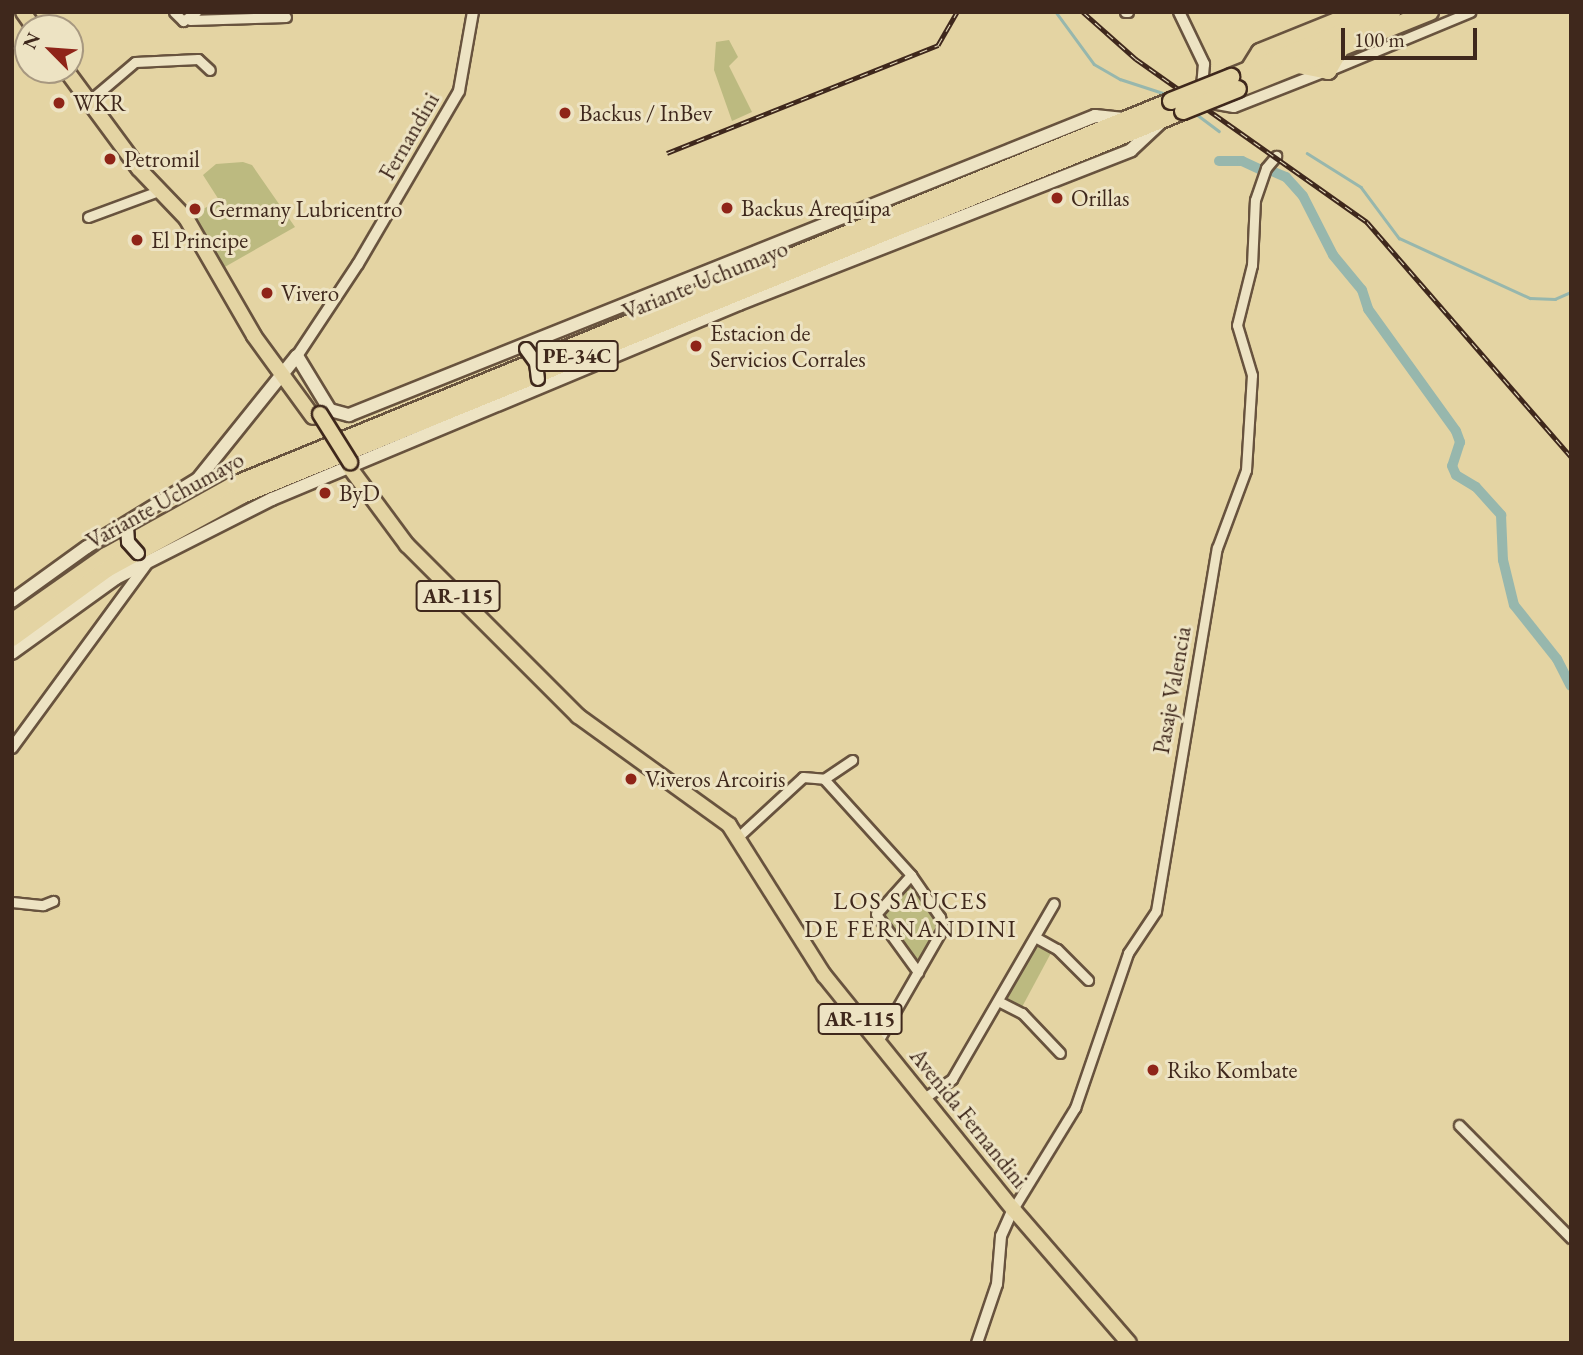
<!DOCTYPE html>
<style>
body{margin:0}
#map{position:relative;width:1583px;height:1355px;overflow:hidden;background:#e4d4a3;font-family:"EB Garamond",serif}
div>[style]{position:absolute}
.green>*{inset:0;background:#bcba80}
.stream>*{height:2.5px;margin:-1.25px;padding:0 1.25px;transform-origin:1.25px;border-radius:1.25px;background:#97b7ad}
.canal>*{height:10px;margin:-5px;padding:0 5px;transform-origin:5px;border-radius:5px;background:#97b7ad}
.roads{filter:drop-shadow(2px 0 #68533e) drop-shadow(-2px 0 #68533e) drop-shadow(0 2px #68533e) drop-shadow(0 -2px #68533e)}
.minor>*{height:9px;margin:-4.5px;padding:0 4.5px;transform-origin:4.5px;border-radius:4.5px;background:#ede3c3}
.tertiary>*{height:10px;margin:-5px;padding:0 5px;transform-origin:5px;border-radius:5px;background:#ede3c3}
.secondary>*{height:12px;margin:-6px;padding:0 6px;transform-origin:6px;border-radius:6px;background:#ede3c3}
.primary>*{height:14px;margin:-7px;padding:0 7px;transform-origin:7px;border-radius:7px;background:#e4d4a3}
.motorway>*{height:16px;margin:-8px;padding:0 8px;transform-origin:8px;border-radius:8px;background:#e4d4a3}
.rail>*{height:5px;margin-top:-2.5px;transform-origin:0;background:repeating-linear-gradient(90deg,#ede3c3 0 8px,#3f281c 0 16px);box-sizing:border-box;border-block:2px solid #3f281c}
.bridges{filter:drop-shadow(2px 0 #3f281c) drop-shadow(-2px 0 #3f281c) drop-shadow(0 2px #3f281c) drop-shadow(0 -2px #3f281c)}
.secondary-bridge>*{height:12px;margin:-6px;padding:0 6px;transform-origin:6px;border-radius:6px;background:#ede3c3}
.primary-bridge>*{height:14px;margin:-7px;padding:0 7px;transform-origin:7px;border-radius:7px;background:#e4d4a3}
.motorway-bridge>*{height:16px;margin:-8px;padding:0 8px;transform-origin:8px;border-radius:8px;background:#e4d4a3}
.dots>*{width:19px;height:19px;translate:-50% -50%;box-sizing:border-box;border:4px solid #ede3c3;border-radius:50%}
span{translate:-50% -50%;white-space:nowrap;text-align:center;line-height:1.15;-webkit-text-stroke:6px #ede3c3;paint-order:stroke}
.shield-label span{padding:2px 5px;background:#ede3c3;border:2px solid;border-radius:5px;-webkit-text-stroke-width:0}
.shield-label{font-size:21px;color:#3f281c;font-weight:700}
.poi-label{font-size:23px;color:#3f281c}
.left{translate:0 -50%;text-align:left}
.street-label{font-size:23px;color:#3f281c}
.neighbourhood-label{font-size:24px;color:#3f281c;letter-spacing:2px}
.frame{position:absolute;inset:0;border:14px solid #3f281c;pointer-events:none}
.north{position:absolute;left:14px;top:14px;width:70px;height:70px;box-sizing:border-box;background:#ede3c3;border:2px solid #a79880;border-radius:50%;rotate:295deg;font-size:19px;font-weight:700;line-height:28px;text-align:center;color:#3f281c}
.north::after{content:'';display:block;margin:auto;width:24px;height:32px;background:#8f2418;clip-path:polygon(50% 0,100% 100%,50% 72%,0 100%)}
.scale{position:absolute;left:1341px;top:28px;width:136px;height:32px;box-sizing:border-box;border:4px solid #3f281c;border-top:0;padding-left:9px;font-size:21px;line-height:24px;white-space:nowrap;color:#3f281c;-webkit-text-stroke:5px #ede3c3;paint-order:stroke}
</style>
<div id="map">
<div class="green">
<div style="clip-path:polygon(729px 40px,738px 57px,729px 66px,752px 112px,732px 121px,714px 70px,716px 42px)"></div>
<div style="clip-path:polygon(243px 162px,252px 165px,295px 227px,223px 268px,191px 216px,219px 200px,203px 175px,216px 164px)"></div>
<div style="clip-path:polygon(909px 883px,940px 922px,919px 959px,913px 959px,880px 913px)"></div>
<div style="clip-path:polygon(1035px 944px,1051px 953px,1022px 1007px,1005px 999px)"></div>
</div>
<div class="stream">
<div style="left:1056px;top:12px;width:64px;rotate:53.8deg"></div>
<div style="left:1094px;top:64px;width:30px;rotate:30deg"></div>
<div style="left:1120px;top:79px;width:52px;rotate:18.1deg"></div>
<div style="left:1195px;top:113px;width:30px;rotate:37deg"></div>
<div style="left:1307px;top:153px;width:64px;rotate:32.2deg"></div>
<div style="left:1361px;top:187px;width:64px;rotate:53.3deg"></div>
<div style="left:1399px;top:238px;width:144px;rotate:24.6deg"></div>
<div style="left:1530px;top:298px;width:25px;rotate:2deg"></div>
<div style="left:1555px;top:299px;width:17px;rotate:-24deg"></div>
</div>
<div class="canal">
<div style="left:1219px;top:161px;width:23px"></div>
<div style="left:1242px;top:161px;width:19px;rotate:25deg"></div>
<div style="left:1274px;top:172px;width:13px;rotate:23deg"></div>
<div style="left:1286px;top:177px;width:25px;rotate:48deg"></div>
<div style="left:1303px;top:196px;width:66px;rotate:63deg"></div>
<div style="left:1333px;top:255px;width:45px;rotate:50.4deg"></div>
<div style="left:1362px;top:290px;width:20px;rotate:72deg"></div>
<div style="left:1368px;top:309px;width:150px;rotate:54.2deg"></div>
<div style="left:1456px;top:431px;width:12px;rotate:70deg"></div>
<div style="left:1460px;top:442px;width:25px;rotate:108deg"></div>
<div style="left:1452px;top:466px;width:10px;rotate:66deg"></div>
<div style="left:1456px;top:475px;width:23px;rotate:31deg"></div>
<div style="left:1476px;top:487px;width:38px;rotate:48deg"></div>
<div style="left:1501px;top:515px;width:45px;rotate:87.5deg"></div>
<div style="left:1503px;top:560px;width:46px;rotate:76.3deg"></div>
<div style="left:1514px;top:605px;width:69px;rotate:51.5deg"></div>
<div style="left:1557px;top:659px;width:30px;rotate:63deg"></div>
</div>
<div class="roads">
<div class="minor">
<div style="left:174px;top:12px;width:13px;rotate:45deg"></div>
<div style="left:183px;top:21px;width:16px;rotate:-35deg"></div>
<div style="left:1125px;top:12px;width:3px"></div>
<div style="left:190px;top:20px;width:96px;rotate:-1.8deg"></div>
<div style="left:1330px;top:70px;width:152px;rotate:-22.5deg"></div>
<div style="left:89px;top:101px;width:60px;rotate:-40.3deg"></div>
<div style="left:135px;top:62px;width:63px;rotate:-2.7deg"></div>
<div style="left:198px;top:59px;width:16px;rotate:43deg"></div>
<div style="left:88px;top:217px;width:78px;rotate:-20.3deg"></div>
<div style="left:824px;top:779px;width:34px;rotate:-34deg"></div>
<div style="left:738px;top:837px;width:88px;rotate:-42.7deg"></div>
<div style="left:803px;top:777px;width:21px;rotate:5deg"></div>
<div style="left:824px;top:779px;width:130px;rotate:47.8deg"></div>
<div style="left:911px;top:875px;width:51px;rotate:55.4deg"></div>
<div style="left:940px;top:917px;width:11px;rotate:75deg"></div>
<div style="left:943px;top:928px;width:130px;rotate:119.9deg"></div>
<div style="left:911px;top:875px;width:52px;rotate:131.9deg"></div>
<div style="left:876px;top:914px;width:72px;rotate:54.1deg"></div>
<div style="left:12px;top:902px;width:31px;rotate:6deg"></div>
<div style="left:43px;top:905px;width:11px;rotate:-22deg"></div>
<div style="left:1035px;top:937px;width:25px;rotate:29deg"></div>
<div style="left:1057px;top:949px;width:44px;rotate:45deg"></div>
<div style="left:998px;top:1001px;width:27px;rotate:27deg"></div>
<div style="left:1022px;top:1013px;width:55px;rotate:46.5deg"></div>
<div style="left:924px;top:1098px;width:34px;rotate:-34deg"></div>
<div style="left:952px;top:1079px;width:203px;rotate:-59.9deg"></div>
<div style="left:1459px;top:1125px;width:159px;rotate:45.3deg"></div>
<div style="left:1013px;top:1209px;width:119px;rotate:-58.5deg"></div>
<div style="left:1075px;top:1108px;width:164px;rotate:-71.1deg"></div>
<div style="left:1128px;top:953px;width:50px;rotate:-56.3deg"></div>
<div style="left:1156px;top:911px;width:368px;rotate:-80.5deg"></div>
<div style="left:1217px;top:548px;width:83px;rotate:-69.6deg"></div>
<div style="left:1246px;top:470px;width:95px;rotate:-86.4deg"></div>
<div style="left:1252px;top:375px;width:52px;rotate:-106.7deg"></div>
<div style="left:1237px;top:325px;width:62px;rotate:-76deg"></div>
<div style="left:1252px;top:265px;width:65px;rotate:-87.4deg"></div>
<div style="left:1255px;top:200px;width:34px;rotate:-71deg"></div>
<div style="left:1266px;top:168px;width:16px;rotate:-50deg"></div>
</div>
<div class="tertiary">
<div style="left:1179px;top:12px;width:58px;rotate:64.3deg"></div>
<div style="left:1204px;top:64px;width:25px;rotate:95deg"></div>
<div style="left:1202px;top:89px;width:21px;rotate:45deg"></div>
<div style="left:1217px;top:104px;width:17px;rotate:10deg"></div>
<div style="left:1234px;top:107px;width:99px;rotate:-21.4deg"></div>
<div style="left:297px;top:356px;width:110px;rotate:-56.5deg"></div>
<div style="left:358px;top:264px;width:200px;rotate:-59.7deg"></div>
<div style="left:459px;top:91px;width:80px;rotate:-80deg"></div>
<div style="left:12px;top:748px;width:232px;rotate:-53.8deg"></div>
<div style="left:977px;top:1343px;width:62px;rotate:-71.3deg"></div>
<div style="left:997px;top:1284px;width:48px;rotate:-85.2deg"></div>
<div style="left:1001px;top:1236px;width:30px;rotate:-66deg"></div>
</div>
<div class="secondary">
<div style="left:12px;top:601px;width:92px;rotate:-35.8deg"></div>
<div style="left:87px;top:547px;width:130px;rotate:-31.5deg"></div>
<div style="left:198px;top:479px;width:158px;rotate:-51.2deg"></div>
<div style="left:297px;top:356px;width:63px;rotate:58.6deg"></div>
<div style="left:330px;top:410px;width:20px;rotate:15deg"></div>
<div style="left:349px;top:415px;width:804px;rotate:-21.84deg"></div>
<div style="left:1095px;top:116px;width:29px;rotate:6deg"></div>
<div style="left:12px;top:653px;width:128px;rotate:-35.8deg"></div>
<div style="left:116px;top:578px;width:175px;rotate:-26.9deg"></div>
<div style="left:272px;top:499px;width:506px;rotate:-22.66deg"></div>
<div style="left:739px;top:304px;width:421px;rotate:-21.4deg"></div>
<div style="left:1131px;top:150px;width:38px;rotate:-43deg"></div>
</div>
<div class="primary">
<div style="left:23px;top:12px;width:19px;rotate:55deg"></div>
<div style="left:66px;top:70px;width:123px;rotate:53.6deg"></div>
<div style="left:139px;top:169px;width:68px;rotate:46.2deg"></div>
<div style="left:186px;top:218px;width:136px;rotate:60deg"></div>
<div style="left:254px;top:336px;width:100px;rotate:53.9deg"></div>
<div style="left:350px;top:468px;width:96px;rotate:53.5deg"></div>
<div style="left:407px;top:545px;width:242px;rotate:45deg"></div>
<div style="left:578px;top:716px;width:186px;rotate:35.8deg"></div>
<div style="left:729px;top:825px;width:178px;rotate:57.7deg"></div>
<div style="left:824px;top:975px;width:301px;rotate:51.1deg"></div>
<div style="left:1013px;top:1209px;width:177px;rotate:49.1deg"></div>
</div>
<div class="motorway">
<div style="left:1298px;top:65px;width:31px;rotate:11deg"></div>
<div style="left:1328px;top:71px;width:26px;rotate:-61deg"></div>
<div style="left:1248px;top:71px;width:22px;rotate:-58deg"></div>
<div style="left:1260px;top:52px;width:107px;rotate:-22deg"></div>
<div style="left:1231px;top:77px;width:174px;rotate:-22deg"></div>
<div style="left:1238px;top:89px;width:207px;rotate:-21.9deg"></div>
<div style="left:12px;top:622px;width:115px;rotate:-35.1deg"></div>
<div style="left:106px;top:556px;width:146px;rotate:-29deg"></div>
<div style="left:234px;top:485px;width:1013px;rotate:-22.28deg"></div>
<div style="left:12px;top:638px;width:117px;rotate:-36deg"></div>
<div style="left:107px;top:569px;width:154px;rotate:-28.7deg"></div>
<div style="left:242px;top:495px;width:1016px;rotate:-22.2deg"></div>
</div>
</div>
<div class="rail">
<div style="left:1083px;top:12px;width:71px;rotate:41.6deg"></div>
<div style="left:1136px;top:59px;width:283px;rotate:35.2deg"></div>
<div style="left:1367px;top:222px;width:311px;rotate:49deg"></div>
<div style="left:667px;top:153px;width:292px;rotate:-21.7deg"></div>
<div style="left:938px;top:45px;width:38px;rotate:-60deg"></div>
</div>
<div class="bridges">
<div class="secondary-bridge">
<div style="left:526px;top:349px;width:17px;rotate:54deg"></div>
<div style="left:536px;top:363px;width:16px;rotate:83deg"></div>
<div style="left:127px;top:527px;width:15px;rotate:86deg"></div>
<div style="left:128px;top:542px;width:15px;rotate:48deg"></div>
</div>
<div class="primary-bridge">
<div style="left:320px;top:414px;width:57px;rotate:58deg"></div>
</div>
<div class="motorway-bridge">
<div style="left:1171px;top:101px;width:65px;rotate:-21.8deg"></div>
<div style="left:1183px;top:111px;width:59px;rotate:-21.8deg"></div>
</div>
</div>
<div class="dots">
<div style="left:59px;top:103px;background:#8f2418"></div>
<div style="left:565px;top:113px;background:#8f2418"></div>
<div style="left:110px;top:159px;background:#8f2418"></div>
<div style="left:1057px;top:198px;background:#8f2418"></div>
<div style="left:727px;top:208px;background:#8f2418"></div>
<div style="left:195px;top:209px;background:#8f2418"></div>
<div style="left:137px;top:240px;background:#8f2418"></div>
<div style="left:267px;top:293px;background:#8f2418"></div>
<div style="left:696px;top:346px;background:#8f2418"></div>
<div style="left:325px;top:493px;background:#8f2418"></div>
<div style="left:631px;top:779px;background:#8f2418"></div>
<div style="left:1153px;top:1070px;background:#8f2418"></div>
</div>
<div class="shield-label">
<span style="left:577px;top:356px">PE-34C</span>
<span style="left:458px;top:596px">AR-115</span>
<span style="left:860px;top:1019px">AR-115</span>
</div>
<div class="poi-label">
<span class="left" style="left:73px;top:103px">WKR</span>
<span class="left" style="left:579px;top:113px">Backus / InBev</span>
<span class="left" style="left:124px;top:159px">Petromil</span>
<span class="left" style="left:1071px;top:198px">Orillas</span>
<span class="left" style="left:741px;top:208px">Backus Arequipa</span>
<span class="left" style="left:209px;top:209px">Germany Lubricentro</span>
<span class="left" style="left:151px;top:240px">El Principe</span>
<span class="left" style="left:281px;top:293px">Vivero</span>
<span class="left" style="left:710px;top:346px">Estacion de<br>Servicios Corrales</span>
<span class="left" style="left:339px;top:493px">ByD</span>
<span class="left" style="left:645px;top:779px">Viveros Arcoiris</span>
<span class="left" style="left:1167px;top:1070px">Riko Kombate</span>
</div>
<div class="street-label">
<span style="left:409px;top:136px;rotate:-60deg">Fernandini</span>
<span style="left:705px;top:280px;rotate:-22deg">Variante Uchumayo</span>
<span style="left:165px;top:500px;rotate:-29deg">Variante Uchumayo</span>
<span style="left:1172px;top:690px;rotate:-80deg">Pasaje Valencia</span>
<span style="left:969px;top:1118px;rotate:51deg">Avenida Fernandini</span>
</div>
<div class="neighbourhood-label">
<span style="left:911px;top:915px">LOS SAUCES<br>DE FERNANDINI</span>
</div>
<div class="frame"></div>
<div class="north">N</div>
<div class="scale">100 m</div>
</div>
